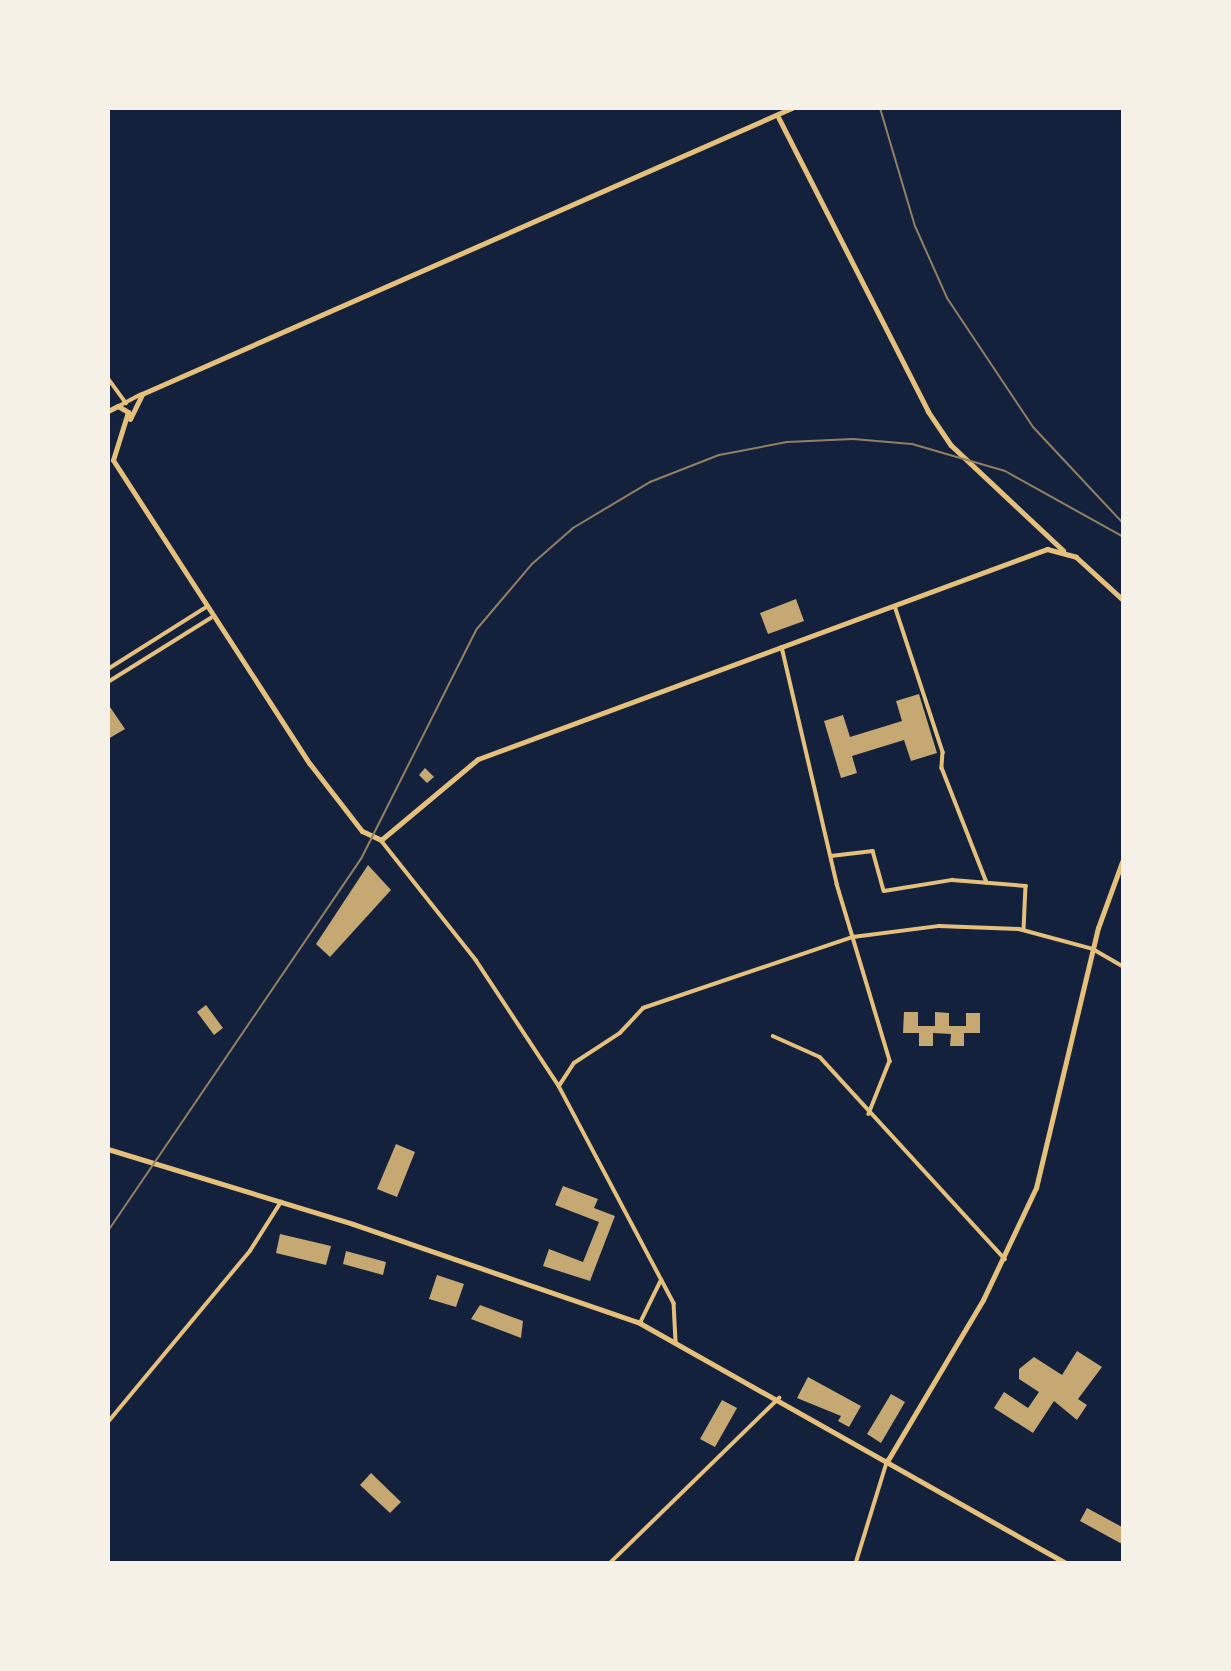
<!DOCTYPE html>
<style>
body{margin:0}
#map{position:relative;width:1231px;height:1671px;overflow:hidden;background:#14213d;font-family:"Fira Sans",sans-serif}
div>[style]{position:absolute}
.building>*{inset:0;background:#c6a872}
.minor>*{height:3.5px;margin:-1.75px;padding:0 1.75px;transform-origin:1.75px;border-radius:1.75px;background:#e5c07b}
.tertiary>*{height:3.5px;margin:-1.75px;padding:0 1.75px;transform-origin:1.75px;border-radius:1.75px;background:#e5c07b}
.secondary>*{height:4.5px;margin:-2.25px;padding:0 2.25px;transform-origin:2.25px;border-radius:2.25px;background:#e5c07b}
.primary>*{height:5px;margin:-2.5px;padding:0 2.5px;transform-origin:2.5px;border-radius:2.5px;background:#e5c07b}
.rail>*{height:2px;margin:-1px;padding:0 1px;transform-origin:1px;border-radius:1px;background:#918062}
span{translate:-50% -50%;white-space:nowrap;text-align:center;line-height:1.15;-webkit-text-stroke:5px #f6f1e7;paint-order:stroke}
.frame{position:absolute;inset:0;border:110px solid #f6f1e7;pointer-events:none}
</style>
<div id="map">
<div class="building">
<div style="clip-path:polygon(796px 599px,804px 621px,768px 634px,760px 613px)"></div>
<div style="clip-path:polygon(919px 694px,937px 753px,911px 761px,904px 740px,852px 756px,857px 773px,841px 778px,824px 721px,843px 715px,850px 737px,902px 721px,896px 701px)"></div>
<div style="clip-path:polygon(108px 704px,125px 729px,108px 739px,110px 716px)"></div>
<div style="clip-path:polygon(425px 768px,434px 777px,427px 783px,419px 775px)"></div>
<div style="clip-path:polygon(368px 865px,391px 890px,330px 957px,316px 944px)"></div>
<div style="clip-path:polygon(206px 1005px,223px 1028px,214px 1035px,197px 1012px)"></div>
<div style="clip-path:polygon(904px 1012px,918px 1012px,918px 1026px,935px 1026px,935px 1012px,949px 1013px,949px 1026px,966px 1026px,966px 1013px,980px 1013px,980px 1033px,964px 1033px,964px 1046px,950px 1046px,951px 1034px,933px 1033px,933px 1046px,919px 1046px,919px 1033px,903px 1033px)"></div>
<div style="clip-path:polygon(396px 1144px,415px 1152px,397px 1197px,377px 1189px)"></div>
<div style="clip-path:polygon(563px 1186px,598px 1199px,594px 1208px,615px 1216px,590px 1281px,543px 1266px,549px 1249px,583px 1262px,599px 1222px,555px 1205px)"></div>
<div style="clip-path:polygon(280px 1234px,331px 1246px,326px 1265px,276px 1253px)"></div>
<div style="clip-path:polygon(346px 1251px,386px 1262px,383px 1275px,343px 1264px)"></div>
<div style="clip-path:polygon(437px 1275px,464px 1284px,456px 1307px,429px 1299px)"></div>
<div style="clip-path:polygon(480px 1305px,523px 1321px,521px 1338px,471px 1319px)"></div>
<div style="clip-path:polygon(1077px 1351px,1102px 1367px,1078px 1399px,1087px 1405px,1077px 1420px,1054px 1401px,1033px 1433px,994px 1408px,1004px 1392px,1028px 1408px,1039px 1392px,1019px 1379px,1019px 1369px,1034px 1357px,1062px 1375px)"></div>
<div style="clip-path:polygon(808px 1377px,861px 1406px,849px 1427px,838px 1421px,841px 1416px,797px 1398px)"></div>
<div style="clip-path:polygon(891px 1394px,905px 1402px,881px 1443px,867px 1434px)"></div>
<div style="clip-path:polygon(722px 1400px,737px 1408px,715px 1447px,700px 1439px)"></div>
<div style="clip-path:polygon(371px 1473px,401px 1502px,390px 1513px,360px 1485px)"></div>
<div style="clip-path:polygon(1087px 1508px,1122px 1527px,1122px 1544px,1080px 1521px)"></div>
</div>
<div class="minor">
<div style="left:108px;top:378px;width:31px;rotate:54deg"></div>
<div style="left:895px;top:606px;width:154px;rotate:71.8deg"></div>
<div style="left:943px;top:752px;width:16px;rotate:94deg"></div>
<div style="left:942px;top:768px;width:123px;rotate:68.6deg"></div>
<div style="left:782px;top:647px;width:243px;rotate:76.9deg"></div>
<div style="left:837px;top:884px;width:185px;rotate:73.3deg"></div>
<div style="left:890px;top:1061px;width:57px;rotate:111.6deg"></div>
<div style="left:108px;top:669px;width:115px;rotate:-32.2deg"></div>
<div style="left:108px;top:682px;width:121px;rotate:-31.9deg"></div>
<div style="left:381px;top:840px;width:153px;rotate:51.6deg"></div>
<div style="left:476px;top:960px;width:151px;rotate:56.6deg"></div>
<div style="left:559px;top:1086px;width:246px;rotate:62.1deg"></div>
<div style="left:674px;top:1303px;width:39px;rotate:87deg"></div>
<div style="left:831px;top:856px;width:42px;rotate:-6.8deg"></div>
<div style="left:873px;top:851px;width:41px;rotate:74.6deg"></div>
<div style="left:884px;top:891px;width:69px;rotate:-9.2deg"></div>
<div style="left:952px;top:880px;width:74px;rotate:4.6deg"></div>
<div style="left:1026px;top:886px;width:44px;rotate:92.6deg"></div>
<div style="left:773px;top:1036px;width:51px;rotate:24.1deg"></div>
<div style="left:820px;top:1057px;width:274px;rotate:47.5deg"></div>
<div style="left:559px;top:1086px;width:27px;rotate:-57deg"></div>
<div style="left:574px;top:1063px;width:55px;rotate:-33.1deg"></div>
<div style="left:620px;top:1033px;width:34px;rotate:-47deg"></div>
<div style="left:643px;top:1008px;width:222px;rotate:-18.7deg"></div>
<div style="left:853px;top:937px;width:87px;rotate:-7.3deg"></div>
<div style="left:939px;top:926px;width:80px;rotate:2.1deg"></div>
<div style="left:1019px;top:929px;width:77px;rotate:15.1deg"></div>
<div style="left:640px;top:1323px;width:48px;rotate:-64deg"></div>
<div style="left:108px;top:1422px;width:222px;rotate:-50.3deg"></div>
<div style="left:250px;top:1251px;width:58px;rotate:-57.7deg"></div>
<div style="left:611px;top:1562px;width:235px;rotate:-44.3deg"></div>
<div style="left:856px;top:1562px;width:106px;rotate:-72.9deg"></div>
</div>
<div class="tertiary">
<div style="left:119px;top:406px;width:24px;rotate:-28deg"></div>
<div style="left:1093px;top:949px;width:34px;rotate:30deg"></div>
</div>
<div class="secondary">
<div style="left:779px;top:118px;width:329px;rotate:63deg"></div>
<div style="left:928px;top:411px;width:41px;rotate:55.9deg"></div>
<div style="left:951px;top:445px;width:154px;rotate:43.2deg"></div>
<div style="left:142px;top:394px;width:710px;rotate:-23.75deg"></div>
<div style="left:108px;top:1149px;width:256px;rotate:17deg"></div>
<div style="left:353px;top:1224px;width:304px;rotate:19deg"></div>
<div style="left:640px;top:1323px;width:487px;rotate:29.4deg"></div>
<div style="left:888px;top:1460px;width:186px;rotate:-59.3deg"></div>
<div style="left:983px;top:1300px;width:124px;rotate:-64.7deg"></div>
<div style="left:1036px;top:1188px;width:267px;rotate:-76.6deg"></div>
<div style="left:1098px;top:928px;width:70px;rotate:-70deg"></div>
</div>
<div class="primary">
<div style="left:108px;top:411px;width:11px;rotate:-27deg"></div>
<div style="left:118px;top:406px;width:12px;rotate:31deg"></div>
<div style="left:128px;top:412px;width:50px;rotate:107.4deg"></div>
<div style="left:130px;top:419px;width:28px;rotate:-64deg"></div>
<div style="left:113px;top:460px;width:362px;rotate:57.1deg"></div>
<div style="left:310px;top:764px;width:85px;rotate:52.2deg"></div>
<div style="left:362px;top:831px;width:21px;rotate:25deg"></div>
<div style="left:381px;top:840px;width:126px;rotate:-39.9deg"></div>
<div style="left:478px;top:759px;width:607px;rotate:-20.26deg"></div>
<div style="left:1047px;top:549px;width:30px;rotate:15deg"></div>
<div style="left:1076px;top:557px;width:62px;rotate:42.4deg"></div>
</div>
<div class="rail">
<div style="left:880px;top:108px;width:123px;rotate:73.5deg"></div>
<div style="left:915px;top:226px;width:79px;rotate:66deg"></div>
<div style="left:947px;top:298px;width:155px;rotate:56.3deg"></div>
<div style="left:1033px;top:427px;width:130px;rotate:46.9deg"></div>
<div style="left:108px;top:1231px;width:450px;rotate:-55.8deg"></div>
<div style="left:361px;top:859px;width:256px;rotate:-63.3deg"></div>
<div style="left:476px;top:630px;width:87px;rotate:-49.7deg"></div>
<div style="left:532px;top:564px;width:55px;rotate:-41.3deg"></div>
<div style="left:573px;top:528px;width:90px;rotate:-30.9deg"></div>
<div style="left:650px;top:482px;width:74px;rotate:-21.4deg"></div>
<div style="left:719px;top:455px;width:69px;rotate:-10.8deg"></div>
<div style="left:787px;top:442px;width:66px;rotate:-2.6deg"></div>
<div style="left:853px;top:439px;width:59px;rotate:4.8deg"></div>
<div style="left:912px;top:444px;width:97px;rotate:16.2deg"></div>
<div style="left:1005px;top:471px;width:134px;rotate:29.1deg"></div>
</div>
<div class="frame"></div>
</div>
